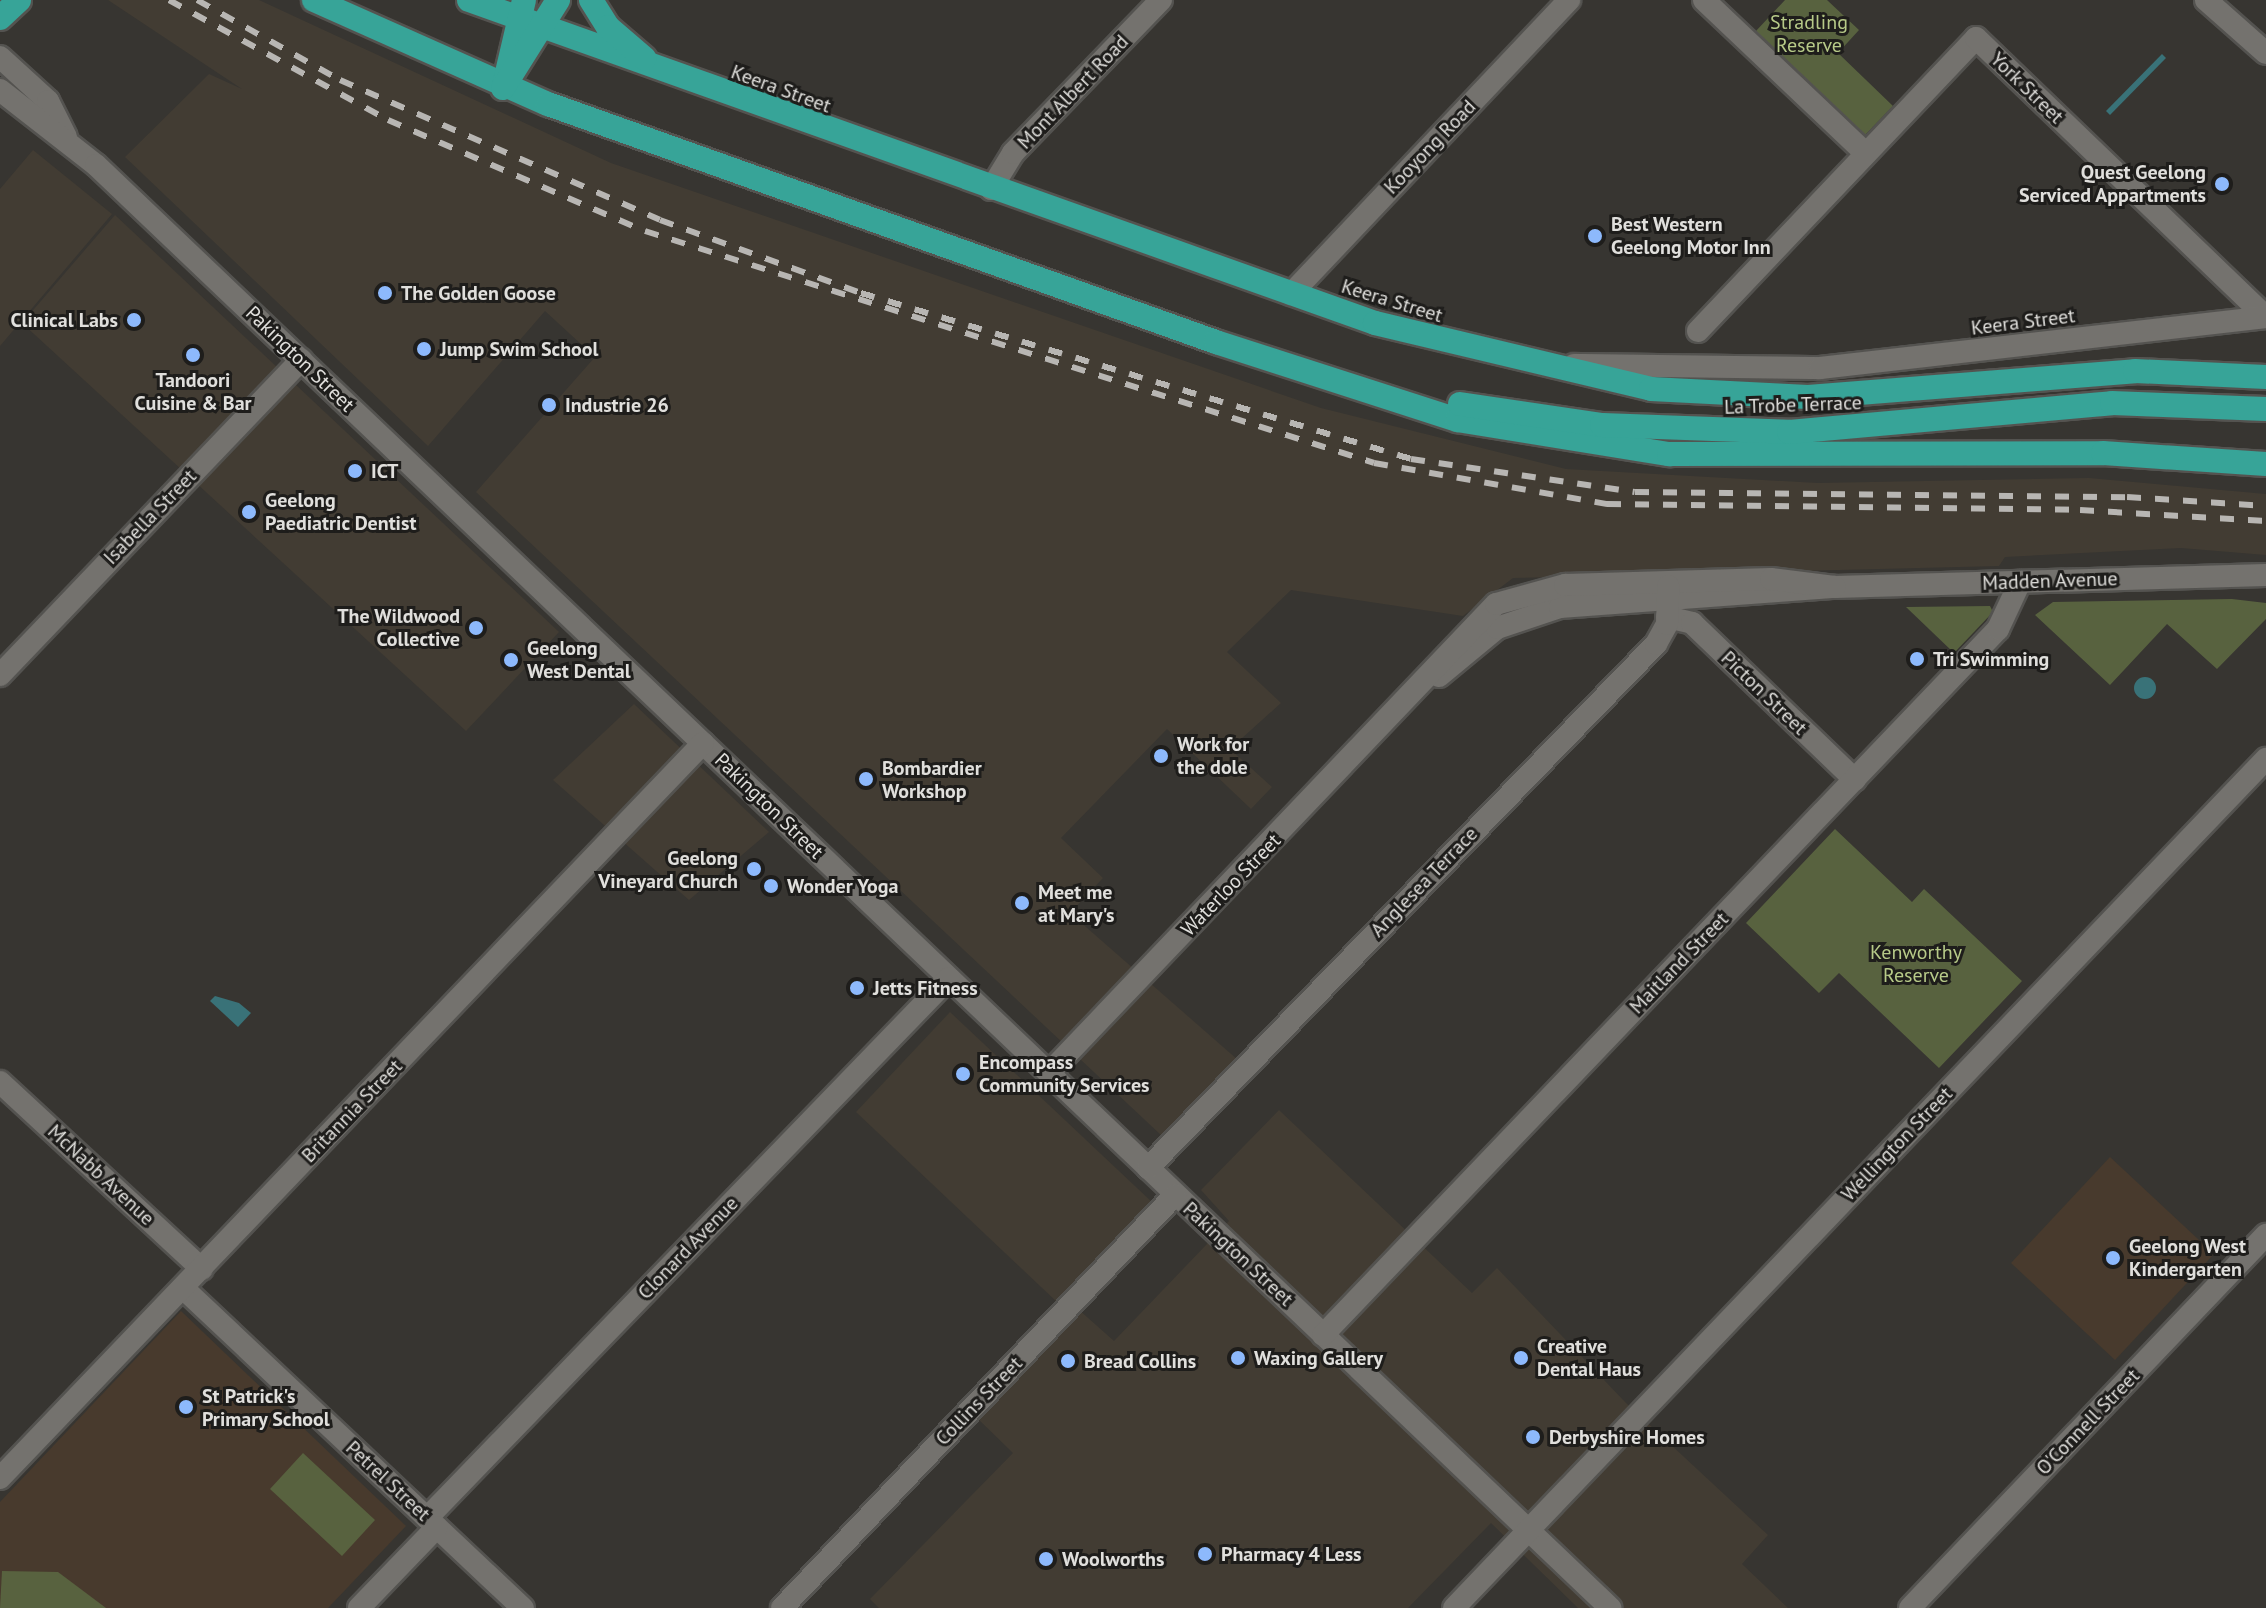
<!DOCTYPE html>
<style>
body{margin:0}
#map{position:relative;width:2266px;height:1608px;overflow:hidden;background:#373531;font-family:"PT Sans",sans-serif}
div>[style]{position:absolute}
.built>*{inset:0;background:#423c33}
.education>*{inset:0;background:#483a2d}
.green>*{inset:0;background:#58623f}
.water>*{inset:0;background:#397278}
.round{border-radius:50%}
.roads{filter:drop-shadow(2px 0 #545350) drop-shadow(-2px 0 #545350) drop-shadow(0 2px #545350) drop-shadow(0 -2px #545350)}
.minor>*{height:22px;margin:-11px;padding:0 11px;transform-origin:11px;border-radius:11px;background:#74726e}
.highway>*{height:24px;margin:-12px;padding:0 12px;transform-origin:12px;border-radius:12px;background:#37a498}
.rail>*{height:6px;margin-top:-3px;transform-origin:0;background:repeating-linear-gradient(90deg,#b8b6b3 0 14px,transparent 0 28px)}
.dots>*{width:22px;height:22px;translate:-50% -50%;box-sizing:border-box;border:4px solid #1e1d1b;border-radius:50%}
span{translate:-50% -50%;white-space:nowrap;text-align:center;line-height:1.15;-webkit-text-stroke:6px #1e1d1b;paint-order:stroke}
.park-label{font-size:20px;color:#b7ca88}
.street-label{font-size:20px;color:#e0dfdc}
.poi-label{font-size:20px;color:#e0dfdc;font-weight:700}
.right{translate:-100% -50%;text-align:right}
.left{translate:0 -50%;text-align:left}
</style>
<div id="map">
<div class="built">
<div style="clip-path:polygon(108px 0,259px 0,611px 163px,1321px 408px,1566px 469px,1818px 483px,2089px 478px,2266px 494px,2266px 555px,2181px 548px,2005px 557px,1999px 566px,1513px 578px,1463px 616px,1291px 590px,1227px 652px,1281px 703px,1230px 749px,1272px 787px,1251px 809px,1167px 729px,1061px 838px,1103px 878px,1070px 913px,1238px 1060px,1162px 1136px,476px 492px,595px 357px,545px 311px,428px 446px,125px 157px,209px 74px,242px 89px)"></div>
<div style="clip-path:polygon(33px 150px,112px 214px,0 346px,0 189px)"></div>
<div style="clip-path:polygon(115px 215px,559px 632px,466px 731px,22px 323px)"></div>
<div style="clip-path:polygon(634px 704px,769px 832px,689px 900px,553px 780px)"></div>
<div style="clip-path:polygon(950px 1012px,1153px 1203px,1058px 1303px,856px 1112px)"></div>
<div style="clip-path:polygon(1279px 1110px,1472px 1293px,1497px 1268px,1626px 1403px,1768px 1535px,1742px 1564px,1788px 1608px,1578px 1608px,1491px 1523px,1408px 1608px,879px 1608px,870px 1599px,1013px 1453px,976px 1417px,1078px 1309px,1114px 1341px,1229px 1221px,1201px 1190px)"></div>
</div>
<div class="education">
<div style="clip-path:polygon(2110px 1157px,2214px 1254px,2115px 1360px,2011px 1263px)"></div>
<div style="clip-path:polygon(181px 1311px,406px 1526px,328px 1608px,0 1608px,0 1502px)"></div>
</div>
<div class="green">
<div style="clip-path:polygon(1785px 0,1827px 0,1859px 30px,1838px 53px,1893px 106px,1865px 135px,1756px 31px)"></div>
<div style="clip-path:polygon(2232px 599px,2266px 603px,2266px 619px,2217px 669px,2167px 624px,2110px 685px,2035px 615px,2053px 602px)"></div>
<div style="clip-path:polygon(1990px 606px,1993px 612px,1954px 653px,1906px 607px)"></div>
<div style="clip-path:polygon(1835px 829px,1912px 902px,1924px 889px,2022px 981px,1939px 1068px,1839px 973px,1819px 993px,1746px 923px)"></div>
<div style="clip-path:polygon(303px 1453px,375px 1520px,342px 1556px,270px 1489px)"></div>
<div style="clip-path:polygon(2px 1571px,58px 1572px,106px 1608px,0 1608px)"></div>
</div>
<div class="water">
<div style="clip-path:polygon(2162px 54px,2166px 58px,2110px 115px,2106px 111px)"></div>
<div class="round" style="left:2134px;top:677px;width:22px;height:22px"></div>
<div style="clip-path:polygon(215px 996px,239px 1003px,251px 1013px,238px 1027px,210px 1001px)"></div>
</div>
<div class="roads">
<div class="minor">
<div style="left:1704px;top:0;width:222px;rotate:43.5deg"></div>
<div style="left:2206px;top:0;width:80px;rotate:41.5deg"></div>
<div style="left:0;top:57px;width:65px;rotate:42.5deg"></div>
<div style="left:48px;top:101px;width:40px;rotate:63.4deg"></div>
<div style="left:0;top:90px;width:122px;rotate:38deg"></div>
<div style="left:96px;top:165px;width:2092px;rotate:43.62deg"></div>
<div style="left:991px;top:189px;width:42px;rotate:-58.6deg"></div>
<div style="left:1013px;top:153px;width:213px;rotate:-46deg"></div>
<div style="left:1291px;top:294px;width:405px;rotate:-46.6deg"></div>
<div style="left:1698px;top:331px;width:404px;rotate:-46.5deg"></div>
<div style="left:1976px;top:38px;width:402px;rotate:43.9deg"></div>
<div style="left:1574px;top:365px;width:246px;rotate:0.7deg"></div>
<div style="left:1820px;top:368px;width:449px;rotate:-6.5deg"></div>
<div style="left:1667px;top:617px;width:26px;rotate:13deg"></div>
<div style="left:1692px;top:623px;width:226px;rotate:43.9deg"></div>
<div style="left:0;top:675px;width:436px;rotate:-46.3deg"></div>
<div style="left:1439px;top:676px;width:75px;rotate:-39.6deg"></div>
<div style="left:1497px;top:628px;width:66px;rotate:-18.4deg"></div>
<div style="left:1560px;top:607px;width:276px;rotate:-4.2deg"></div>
<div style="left:1835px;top:587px;width:431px;rotate:-1.6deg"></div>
<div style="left:1049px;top:1073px;width:648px;rotate:-46.38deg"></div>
<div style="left:1496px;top:604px;width:72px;rotate:-15.4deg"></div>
<div style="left:1565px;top:585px;width:206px;rotate:-1.7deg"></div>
<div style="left:1771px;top:579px;width:64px;rotate:7.1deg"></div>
<div style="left:0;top:1082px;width:275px;rotate:42.8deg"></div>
<div style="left:1148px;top:1168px;width:730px;rotate:-45.89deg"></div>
<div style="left:1656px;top:644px;width:23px;rotate:-61deg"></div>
<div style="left:1667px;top:624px;width:38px;rotate:-88deg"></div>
<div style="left:183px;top:1288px;width:467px;rotate:43.3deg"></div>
<div style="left:1323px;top:1335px;width:977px;rotate:-46.29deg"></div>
<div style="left:1998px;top:629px;width:52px;rotate:-64.9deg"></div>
<div style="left:0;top:1478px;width:1017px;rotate:-46.27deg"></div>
<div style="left:427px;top:1518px;width:751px;rotate:-45.97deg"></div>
<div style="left:359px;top:1608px;width:112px;rotate:-46.1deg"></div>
<div style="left:782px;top:1608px;width:570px;rotate:-46.42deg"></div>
<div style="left:1454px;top:1608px;width:1175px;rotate:-46.28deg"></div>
<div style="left:1910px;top:1608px;width:516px;rotate:-46.34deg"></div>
</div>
<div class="highway">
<div style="left:314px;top:0;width:256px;rotate:24deg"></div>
<div style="left:548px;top:104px;width:709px;rotate:19.61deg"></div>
<div style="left:1216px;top:342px;width:254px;rotate:17.9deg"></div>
<div style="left:1458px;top:420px;width:214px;rotate:9.2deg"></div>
<div style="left:1669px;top:454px;width:434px;rotate:-0.1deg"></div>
<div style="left:2103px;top:453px;width:163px;rotate:3.9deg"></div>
<div style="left:469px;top:0;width:962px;rotate:19.62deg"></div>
<div style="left:1375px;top:323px;width:284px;rotate:13.4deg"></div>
<div style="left:1651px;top:389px;width:157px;rotate:2.9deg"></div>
<div style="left:1808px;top:397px;width:328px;rotate:-4.5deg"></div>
<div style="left:2135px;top:371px;width:131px;rotate:2.6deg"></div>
<div style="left:591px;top:0;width:32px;rotate:58deg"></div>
<div style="left:608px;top:27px;width:48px;rotate:40.7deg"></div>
<div style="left:0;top:18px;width:26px;rotate:-43deg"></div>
<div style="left:505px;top:81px;width:83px;rotate:-76.8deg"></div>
<div style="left:503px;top:88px;width:104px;rotate:-58deg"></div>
<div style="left:1460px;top:404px;width:144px;rotate:8.4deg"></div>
<div style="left:1602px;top:425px;width:187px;rotate:2.1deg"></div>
<div style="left:1789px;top:432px;width:324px;rotate:-5.1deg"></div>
<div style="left:2112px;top:403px;width:154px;rotate:2.2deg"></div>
</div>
</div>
<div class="rail">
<div style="left:169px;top:0;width:250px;rotate:28.7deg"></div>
<div style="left:388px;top:120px;width:280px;rotate:23.4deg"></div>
<div style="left:645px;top:231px;width:765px;rotate:17.65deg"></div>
<div style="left:1374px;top:463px;width:237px;rotate:10deg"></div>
<div style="left:1607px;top:504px;width:473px;rotate:0.7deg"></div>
<div style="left:2080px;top:510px;width:186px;rotate:3.4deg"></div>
<div style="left:197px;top:0;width:164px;rotate:29.2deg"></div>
<div style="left:340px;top:80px;width:349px;rotate:23.6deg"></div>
<div style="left:660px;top:220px;width:214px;rotate:20deg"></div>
<div style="left:861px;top:293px;width:575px;rotate:16.79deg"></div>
<div style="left:1411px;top:459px;width:226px;rotate:8.4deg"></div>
<div style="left:1635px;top:492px;width:492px;rotate:0.6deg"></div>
<div style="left:2127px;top:497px;width:139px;rotate:3.7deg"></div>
</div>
<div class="dots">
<div style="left:2222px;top:184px;background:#8db9fc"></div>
<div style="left:1595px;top:236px;background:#8db9fc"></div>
<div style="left:385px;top:293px;background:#8db9fc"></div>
<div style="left:134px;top:320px;background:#8db9fc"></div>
<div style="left:424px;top:349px;background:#8db9fc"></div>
<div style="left:193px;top:355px;background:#8db9fc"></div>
<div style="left:549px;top:405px;background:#8db9fc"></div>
<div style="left:355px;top:471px;background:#8db9fc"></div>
<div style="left:249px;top:512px;background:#8db9fc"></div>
<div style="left:476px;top:628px;background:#8db9fc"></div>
<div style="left:1917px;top:659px;background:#8db9fc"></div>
<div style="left:511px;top:660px;background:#8db9fc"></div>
<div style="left:1161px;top:756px;background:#8db9fc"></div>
<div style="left:866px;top:779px;background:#8db9fc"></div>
<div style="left:754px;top:869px;background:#8db9fc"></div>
<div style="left:771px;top:886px;background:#8db9fc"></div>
<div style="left:1022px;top:903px;background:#8db9fc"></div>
<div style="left:857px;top:988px;background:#8db9fc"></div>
<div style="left:963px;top:1074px;background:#8db9fc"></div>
<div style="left:2113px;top:1258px;background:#8db9fc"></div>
<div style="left:1238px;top:1358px;background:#8db9fc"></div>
<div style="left:1521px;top:1358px;background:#8db9fc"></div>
<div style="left:1068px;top:1361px;background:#8db9fc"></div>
<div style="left:186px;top:1407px;background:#8db9fc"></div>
<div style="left:1533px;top:1437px;background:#8db9fc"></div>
<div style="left:1205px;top:1554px;background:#8db9fc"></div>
<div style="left:1046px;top:1559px;background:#8db9fc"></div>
</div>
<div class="park-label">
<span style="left:1809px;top:34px">Stradling<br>Reserve</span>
<span style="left:1916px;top:964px">Kenworthy<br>Reserve</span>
</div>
<div class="street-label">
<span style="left:2027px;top:88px;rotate:44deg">York Street</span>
<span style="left:781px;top:89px;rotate:20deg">Keera Street</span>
<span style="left:1073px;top:92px;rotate:-46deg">Mont Albert Road</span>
<span style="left:1430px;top:147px;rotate:-46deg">Kooyong Road</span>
<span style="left:1392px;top:301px;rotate:17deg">Keera Street</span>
<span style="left:2023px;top:322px;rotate:-7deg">Keera Street</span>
<span style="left:300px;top:359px;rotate:44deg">Pakington Street</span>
<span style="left:1793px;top:405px;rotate:-2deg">La Trobe Terrace</span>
<span style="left:150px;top:517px;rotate:-46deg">Isabella Street</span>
<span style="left:2050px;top:581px;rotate:-2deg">Madden Avenue</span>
<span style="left:1764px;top:693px;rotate:44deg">Picton Street</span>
<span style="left:769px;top:806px;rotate:44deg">Pakington Street</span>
<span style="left:1424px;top:882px;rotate:-46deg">Anglesea Terrace</span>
<span style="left:1231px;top:885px;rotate:-46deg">Waterloo Street</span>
<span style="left:1679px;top:963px;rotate:-46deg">Maitland Street</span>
<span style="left:352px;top:1111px;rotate:-46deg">Britannia Street</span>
<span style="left:1897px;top:1144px;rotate:-46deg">Wellington Street</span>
<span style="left:101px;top:1175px;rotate:43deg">McNabb Avenue</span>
<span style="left:688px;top:1248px;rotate:-46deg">Clonard Avenue</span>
<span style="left:1238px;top:1254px;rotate:43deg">Pakington Street</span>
<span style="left:979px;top:1401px;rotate:-46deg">Collins Street</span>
<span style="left:2088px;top:1422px;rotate:-46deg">O'Connell Street</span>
<span style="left:388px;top:1481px;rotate:43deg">Petrel Street</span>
</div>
<div class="poi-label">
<span class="right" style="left:2206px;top:184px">Quest Geelong<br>Serviced Appartments</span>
<span class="left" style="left:1611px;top:236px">Best Western<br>Geelong Motor Inn</span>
<span class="left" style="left:401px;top:293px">The Golden Goose</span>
<span class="right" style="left:118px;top:320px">Clinical Labs</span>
<span class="left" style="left:440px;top:349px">Jump Swim School</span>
<span style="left:193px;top:392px">Tandoori<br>Cuisine &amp; Bar</span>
<span class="left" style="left:565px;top:405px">Industrie 26</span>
<span class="left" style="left:371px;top:471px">ICT</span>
<span class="left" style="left:265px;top:512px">Geelong<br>Paediatric Dentist</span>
<span class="right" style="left:460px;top:628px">The Wildwood<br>Collective</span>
<span class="left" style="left:527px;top:660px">Geelong<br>West Dental</span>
<span class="left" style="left:1933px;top:659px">Tri Swimming</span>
<span class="left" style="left:1177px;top:756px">Work for<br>the dole</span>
<span class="left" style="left:882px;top:780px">Bombardier<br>Workshop</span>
<span class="right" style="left:738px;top:870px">Geelong<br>Vineyard Church</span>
<span class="left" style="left:787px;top:886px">Wonder Yoga</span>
<span class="left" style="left:1038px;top:904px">Meet me<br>at Mary's</span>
<span class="left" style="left:873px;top:988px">Jetts Fitness</span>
<span class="left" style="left:979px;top:1074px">Encompass<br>Community Services</span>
<span class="left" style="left:2129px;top:1258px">Geelong West<br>Kindergarten</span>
<span class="left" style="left:1537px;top:1358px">Creative<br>Dental Haus</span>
<span class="left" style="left:1254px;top:1358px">Waxing Gallery</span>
<span class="left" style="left:1084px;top:1361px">Bread Collins</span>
<span class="left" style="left:202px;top:1408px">St Patrick's<br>Primary School</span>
<span class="left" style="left:1549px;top:1437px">Derbyshire Homes</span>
<span class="left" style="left:1221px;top:1554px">Pharmacy 4 Less</span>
<span class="left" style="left:1062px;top:1559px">Woolworths</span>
</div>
</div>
